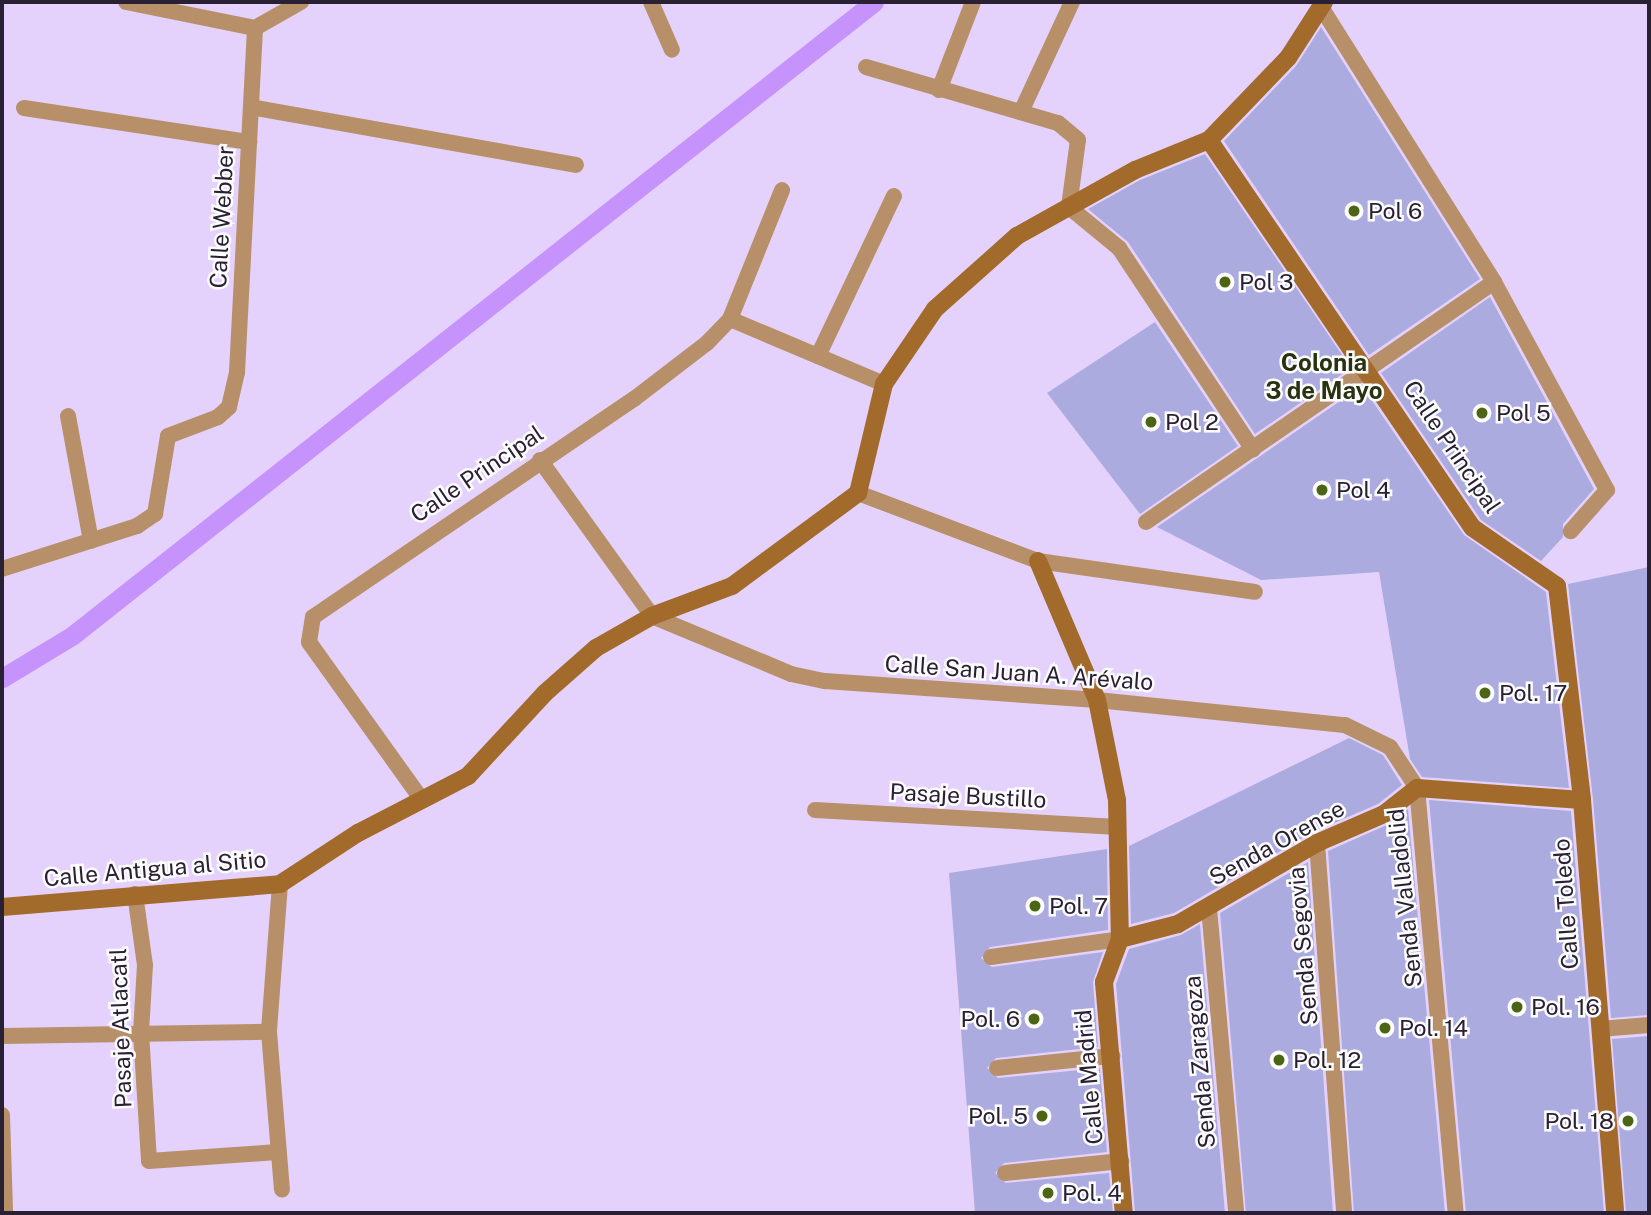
<!DOCTYPE html>
<meta charset="utf-8">
<style>
body{margin:0}
#map{position:relative;width:1651px;height:1215px;overflow:hidden;background:#e5d2fc;font-family:"Public Sans",sans-serif}
div>[style]{position:absolute}
.canal>*{height:19px;margin:-9.5px;padding:0 9.5px;transform-origin:9.5px;border-radius:9.5px;background:#c692fb}
.building>*{inset:0;background:#acabdf}
.street>*{height:16px;margin:-8px;padding:0 8px;transform-origin:8px;border-radius:8px;background:#b7906a}
.secondary>*{height:18px;margin:-9px;padding:0 9px;transform-origin:9px;border-radius:9px;background:#a26a2b}
.dots>*{width:19px;height:19px;translate:-50% -50%;box-sizing:border-box;border:4px solid #fcfcfc;border-radius:50%}
span{translate:-50% -50%;white-space:nowrap;text-align:center;line-height:1.15;-webkit-text-stroke:5px #fcfcfc;paint-order:stroke}
.poi-label{font-size:23px;color:#292033}
.left{translate:0 -50%;text-align:left}
.right{translate:-100% -50%;text-align:right}
.street-label{font-size:23px;color:#292033}
.neighbourhood-label{font-size:24px;color:#26330e;font-weight:700}
.frame{position:absolute;inset:0;border:4px solid #292033;pointer-events:none}
</style>
<div id="map">
<div class="canal">
<div style="left:2px;top:678px;width:83px;rotate:-31.2deg"></div>
<div style="left:73px;top:635px;width:1021px;rotate:-38.32deg"></div>
</div>
<div class="building">
<div style="clip-path:polygon(1321px 27px,1480px 279px,1369px 355px,1224px 141px,1296px 66px)"></div>
<div style="clip-path:polygon(1205px 154px,1351px 368px,1255px 434px,1128px 242px,1088px 209px,1140px 180px)"></div>
<div style="clip-path:polygon(1490px 297px,1594px 489px,1563px 524px,1563px 537px,1541px 561px,1481px 520px,1381px 373px)"></div>
<div style="clip-path:polygon(1155px 322px,1238px 446px,1140px 514px,1047px 393px)"></div>
<div style="clip-path:polygon(1362px 386px,1464px 535px,1546px 592px,1569px 788px,1422px 777px,1410px 759px,1379px 572px,1261px 580px,1157px 527px)"></div>
<div style="clip-path:polygon(1649px 567px,1649px 1015px,1611px 1018px,1593px 799px,1568px 584px)"></div>
<div style="clip-path:polygon(1349px 738px,1383px 755px,1402px 785px,1378px 804px,1311px 833px,1174px 913px,1131px 924px,1129px 846px)"></div>
<div style="clip-path:polygon(1429px 800px,1571px 811px,1604px 1213px,1466px 1213px)"></div>
<div style="clip-path:polygon(1408px 809px,1445px 1213px,1354px 1213px,1328px 851px,1389px 824px)"></div>
<div style="clip-path:polygon(1107px 849px,1108px 930px,990px 947px,981px 958px,992px 967px,1103px 952px,1093px 982px,1098px 1047px,996px 1058px,987px 1068px,998px 1078px,1100px 1068px,1107px 1152px,1004px 1163px,995px 1173px,1006px 1183px,1109px 1173px,1113px 1213px,975px 1213px,949px 873px)"></div>
<div style="clip-path:polygon(1308px 862px,1333px 1213px,1246px 1213px,1220px 913px)"></div>
<div style="clip-path:polygon(1200px 924px,1225px 1213px,1135px 1213px,1116px 984px,1129px 949px,1181px 935px)"></div>
<div style="clip-path:polygon(1649px 1036px,1649px 1213px,1626px 1213px,1612px 1039px)"></div>
</div>
<div class="street">
<div style="left:126px;top:2px;width:132px;rotate:11.4deg"></div>
<div style="left:255px;top:28px;width:53px;rotate:-29.5deg"></div>
<div style="left:651px;top:2px;width:52px;rotate:66.4deg"></div>
<div style="left:1321px;top:7px;width:325px;rotate:57.8deg"></div>
<div style="left:1494px;top:282px;width:237px;rotate:61.5deg"></div>
<div style="left:1607px;top:490px;width:55px;rotate:131.3deg"></div>
<div style="left:866px;top:67px;width:200px;rotate:16.3deg"></div>
<div style="left:1058px;top:123px;width:26px;rotate:40deg"></div>
<div style="left:1078px;top:140px;width:68px;rotate:97.7deg"></div>
<div style="left:1069px;top:207px;width:65px;rotate:39.4deg"></div>
<div style="left:1119px;top:248px;width:242px;rotate:56.4deg"></div>
<div style="left:939px;top:90px;width:94px;rotate:-68.9deg"></div>
<div style="left:251px;top:107px;width:330px;rotate:10.1deg"></div>
<div style="left:24px;top:108px;width:228px;rotate:8.6deg"></div>
<div style="left:1021px;top:112px;width:121px;rotate:-65.1deg"></div>
<div style="left:730px;top:319px;width:167px;rotate:22.9deg"></div>
<div style="left:818px;top:356px;width:177px;rotate:-64.6deg"></div>
<div style="left:68px;top:416px;width:127px;rotate:79.6deg"></div>
<div style="left:540px;top:460px;width:192px;rotate:54.3deg"></div>
<div style="left:652px;top:616px;width:151px;rotate:22.6deg"></div>
<div style="left:791px;top:674px;width:35px;rotate:12deg"></div>
<div style="left:825px;top:681px;width:273px;rotate:4deg"></div>
<div style="left:1097px;top:700px;width:249px;rotate:5.8deg"></div>
<div style="left:1345px;top:725px;width:50px;rotate:26.1deg"></div>
<div style="left:1390px;top:747px;width:49px;rotate:56.6deg"></div>
<div style="left:1417px;top:788px;width:427px;rotate:84.8deg"></div>
<div style="left:858px;top:493px;width:192px;rotate:20.7deg"></div>
<div style="left:1038px;top:561px;width:219px;rotate:8.1deg"></div>
<div style="left:1146px;top:522px;width:423px;rotate:-34.6deg"></div>
<div style="left:2px;top:569px;width:142px;rotate:-17.7deg"></div>
<div style="left:137px;top:526px;width:22px;rotate:-34deg"></div>
<div style="left:155px;top:514px;width:79px;rotate:-80.5deg"></div>
<div style="left:168px;top:436px;width:53px;rotate:-20.8deg"></div>
<div style="left:218px;top:417px;width:15px;rotate:-42deg"></div>
<div style="left:229px;top:407px;width:36px;rotate:-77deg"></div>
<div style="left:237px;top:372px;width:344px;rotate:-87deg"></div>
<div style="left:422px;top:800px;width:194px;rotate:-125.6deg"></div>
<div style="left:309px;top:642px;width:25px;rotate:-81deg"></div>
<div style="left:313px;top:617px;width:388px;rotate:-34.2deg"></div>
<div style="left:634px;top:399px;width:92px;rotate:-37.5deg"></div>
<div style="left:707px;top:343px;width:33px;rotate:-46deg"></div>
<div style="left:730px;top:319px;width:139px;rotate:-68deg"></div>
<div style="left:815px;top:810px;width:303px;rotate:3.2deg"></div>
<div style="left:1317px;top:843px;width:371px;rotate:85.8deg"></div>
<div style="left:280px;top:884px;width:148px;rotate:94.3deg"></div>
<div style="left:269px;top:1032px;width:158px;rotate:85.3deg"></div>
<div style="left:135px;top:894px;width:72px;rotate:82deg"></div>
<div style="left:145px;top:965px;width:68px;rotate:93.4deg"></div>
<div style="left:141px;top:1033px;width:128px;rotate:86.4deg"></div>
<div style="left:149px;top:1161px;width:128px;rotate:-4deg"></div>
<div style="left:1209px;top:908px;width:306px;rotate:84.9deg"></div>
<div style="left:991px;top:957px;width:130px;rotate:-7.9deg"></div>
<div style="left:1600px;top:1029px;width:49px;rotate:-4.7deg"></div>
<div style="left:2px;top:1036px;width:267px;rotate:-0.9deg"></div>
<div style="left:997px;top:1068px;width:116px;rotate:-6deg"></div>
<div style="left:2px;top:1115px;width:98px;rotate:88.2deg"></div>
<div style="left:1005px;top:1173px;width:117px;rotate:-5.9deg"></div>
</div>
<div class="secondary">
<div style="left:1209px;top:140px;width:469px;rotate:55.8deg"></div>
<div style="left:1473px;top:528px;width:102px;rotate:34.6deg"></div>
<div style="left:1557px;top:586px;width:215px;rotate:83.3deg"></div>
<div style="left:1582px;top:800px;width:414px;rotate:85.4deg"></div>
<div style="left:1038px;top:561px;width:151px;rotate:67deg"></div>
<div style="left:1097px;top:700px;width:102px;rotate:78.7deg"></div>
<div style="left:1117px;top:800px;width:139px;rotate:88.8deg"></div>
<div style="left:1120px;top:939px;width:46px;rotate:110.4deg"></div>
<div style="left:1104px;top:982px;width:232px;rotate:85.1deg"></div>
<div style="left:2px;top:907px;width:279px;rotate:-4.7deg"></div>
<div style="left:280px;top:884px;width:93px;rotate:-33.2deg"></div>
<div style="left:358px;top:833px;width:124px;rotate:-27.4deg"></div>
<div style="left:468px;top:776px;width:113px;rotate:-47.1deg"></div>
<div style="left:545px;top:693px;width:68px;rotate:-41.4deg"></div>
<div style="left:596px;top:648px;width:64px;rotate:-29.7deg"></div>
<div style="left:652px;top:616px;width:85px;rotate:-20.6deg"></div>
<div style="left:732px;top:586px;width:157px;rotate:-36.4deg"></div>
<div style="left:858px;top:493px;width:112px;rotate:-76.6deg"></div>
<div style="left:884px;top:384px;width:91px;rotate:-55.8deg"></div>
<div style="left:935px;top:309px;width:110px;rotate:-41.7deg"></div>
<div style="left:1017px;top:236px;width:135px;rotate:-29.2deg"></div>
<div style="left:1135px;top:170px;width:80px;rotate:-22.1deg"></div>
<div style="left:1209px;top:140px;width:114px;rotate:-46.1deg"></div>
<div style="left:1288px;top:58px;width:67px;rotate:-57.3deg"></div>
<div style="left:1120px;top:939px;width:60px;rotate:-14.5deg"></div>
<div style="left:1178px;top:924px;width:161px;rotate:-30.2deg"></div>
<div style="left:1317px;top:843px;width:73px;rotate:-23.4deg"></div>
<div style="left:1384px;top:814px;width:42px;rotate:-38.2deg"></div>
<div style="left:1417px;top:788px;width:165px;rotate:4.2deg"></div>
</div>
<div class="dots">
<div style="left:1354px;top:211px;background:#4c6514"></div>
<div style="left:1225px;top:282px;background:#4c6514"></div>
<div style="left:1482px;top:413px;background:#4c6514"></div>
<div style="left:1151px;top:422px;background:#4c6514"></div>
<div style="left:1322px;top:490px;background:#4c6514"></div>
<div style="left:1485px;top:693px;background:#4c6514"></div>
<div style="left:1035px;top:906px;background:#4c6514"></div>
<div style="left:1517px;top:1007px;background:#4c6514"></div>
<div style="left:1034px;top:1019px;background:#4c6514"></div>
<div style="left:1385px;top:1028px;background:#4c6514"></div>
<div style="left:1279px;top:1060px;background:#4c6514"></div>
<div style="left:1042px;top:1116px;background:#4c6514"></div>
<div style="left:1628px;top:1121px;background:#4c6514"></div>
<div style="left:1048px;top:1193px;background:#4c6514"></div>
</div>
<div class="poi-label">
<span class="left" style="left:1368px;top:211px">Pol 6</span>
<span class="left" style="left:1239px;top:282px">Pol 3</span>
<span class="left" style="left:1496px;top:413px">Pol 5</span>
<span class="left" style="left:1165px;top:422px">Pol 2</span>
<span class="left" style="left:1336px;top:490px">Pol 4</span>
<span class="left" style="left:1499px;top:693px">Pol. 17</span>
<span class="left" style="left:1049px;top:906px">Pol. 7</span>
<span class="left" style="left:1531px;top:1007px">Pol. 16</span>
<span class="right" style="left:1020px;top:1019px">Pol. 6</span>
<span class="left" style="left:1399px;top:1028px">Pol. 14</span>
<span class="left" style="left:1293px;top:1060px">Pol. 12</span>
<span class="right" style="left:1028px;top:1116px">Pol. 5</span>
<span class="right" style="left:1614px;top:1121px">Pol. 18</span>
<span class="left" style="left:1062px;top:1193px">Pol. 4</span>
</div>
<div class="street-label">
<span style="left:222px;top:217px;rotate:-87deg">Calle Webber</span>
<span style="left:1452px;top:447px;rotate:56deg">Calle Principal</span>
<span style="left:477px;top:474px;rotate:-34deg">Calle Principal</span>
<span style="left:1019px;top:673px;rotate:4deg">Calle San Juan A. Arévalo</span>
<span style="left:968px;top:796px;rotate:3deg">Pasaje Bustillo</span>
<span style="left:1277px;top:843px;rotate:-29deg">Senda Orense</span>
<span style="left:155px;top:869px;rotate:-5deg">Calle Antigua al Sitio</span>
<span style="left:1405px;top:898px;rotate:-96deg">Senda Valladolid</span>
<span style="left:1566px;top:904px;rotate:-94deg">Calle Toledo</span>
<span style="left:1303px;top:946px;rotate:-95deg">Senda Segovia</span>
<span style="left:121px;top:1028px;rotate:-92deg">Pasaje Atlacatl</span>
<span style="left:1200px;top:1062px;rotate:-95deg">Senda Zaragoza</span>
<span style="left:1089px;top:1077px;rotate:-95deg">Calle Madrid</span>
</div>
<div class="neighbourhood-label">
<span style="left:1324px;top:377px">Colonia<br>3 de Mayo</span>
</div>
<div class="frame"></div>
</div>
